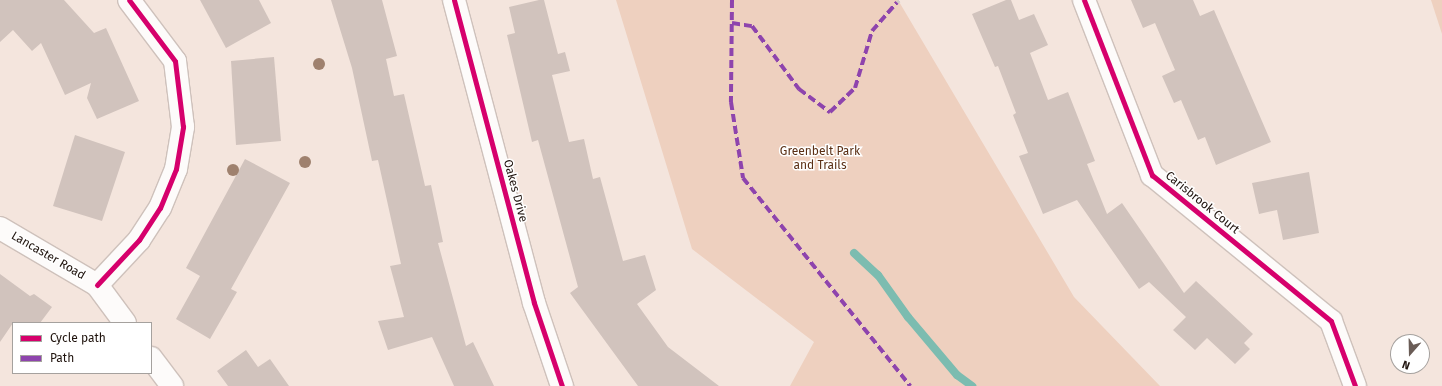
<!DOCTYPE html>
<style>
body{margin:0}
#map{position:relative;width:1442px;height:386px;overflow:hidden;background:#f4e5dd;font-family:"Fira Sans",sans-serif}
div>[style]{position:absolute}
.green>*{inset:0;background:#eed0bf}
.stream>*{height:8px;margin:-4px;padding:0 4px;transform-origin:4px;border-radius:4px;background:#7cbcb0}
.building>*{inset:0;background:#d1c3bd}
.path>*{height:2.5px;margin-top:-1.25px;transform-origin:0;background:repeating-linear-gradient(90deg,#d0cac8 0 3px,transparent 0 5px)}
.roads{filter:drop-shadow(1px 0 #cec1bb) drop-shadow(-1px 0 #cec1bb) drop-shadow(0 1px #cec1bb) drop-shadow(0 -1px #cec1bb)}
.minor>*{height:22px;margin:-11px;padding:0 11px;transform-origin:11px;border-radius:11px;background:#fdfbfa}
.quiet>*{height:4px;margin-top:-2px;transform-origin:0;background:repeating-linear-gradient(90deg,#8e44ad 0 8px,transparent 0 12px)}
.cycleway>*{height:5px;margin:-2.5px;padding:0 2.5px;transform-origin:2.5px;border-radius:2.5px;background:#d6006c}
.trees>*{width:12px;height:12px;margin:-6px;border-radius:50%;background:#9f816e}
span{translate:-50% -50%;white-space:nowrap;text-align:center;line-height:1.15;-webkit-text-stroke:3px #fff;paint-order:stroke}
.park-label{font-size:12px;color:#5a2f14}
.street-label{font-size:12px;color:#1f130d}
.legend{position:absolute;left:12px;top:322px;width:140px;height:52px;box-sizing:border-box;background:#fff;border:1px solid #a5a19e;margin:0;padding:5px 7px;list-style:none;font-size:12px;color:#1f130d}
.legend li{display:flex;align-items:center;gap:8px;height:20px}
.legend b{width:20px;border:1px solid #a5a19e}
.north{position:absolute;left:1390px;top:334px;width:40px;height:40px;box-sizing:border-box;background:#fff;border:1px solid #a5a19e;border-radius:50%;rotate:200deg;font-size:11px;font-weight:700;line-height:16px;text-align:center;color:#1f130d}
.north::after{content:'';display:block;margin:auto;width:14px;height:18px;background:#6a5c56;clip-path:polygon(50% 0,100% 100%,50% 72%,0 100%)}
</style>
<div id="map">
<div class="green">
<div style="clip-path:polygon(616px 0,898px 0,1074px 297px,1160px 386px,790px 386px,814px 342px,692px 249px)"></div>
<div style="clip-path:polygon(1431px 0,1442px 0,1442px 34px)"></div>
</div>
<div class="stream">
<div style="left:854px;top:253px;width:33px;rotate:43deg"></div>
<div style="left:878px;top:275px;width:52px;rotate:54.5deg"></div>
<div style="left:908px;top:317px;width:76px;rotate:49.8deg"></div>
<div style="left:957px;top:375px;width:19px;rotate:36deg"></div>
</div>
<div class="building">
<div style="clip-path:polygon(0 0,64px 0,94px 33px,106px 28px,139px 101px,97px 119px,87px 98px,91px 83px,65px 95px,41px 43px,32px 51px,13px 30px,0 42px)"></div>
<div style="clip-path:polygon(200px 0,259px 0,271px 23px,226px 48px)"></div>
<div style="clip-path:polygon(331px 0,382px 0,397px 56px,386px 59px,394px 96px,404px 94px,425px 186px,431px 185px,443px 242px,438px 243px,466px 346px,473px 342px,494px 386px,454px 386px,432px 337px,388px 350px,378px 321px,404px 317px,390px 266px,401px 264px,378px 160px,372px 161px,352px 68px)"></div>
<div style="clip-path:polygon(539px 0,544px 0,558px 54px,565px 52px,570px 71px,552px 75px,569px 142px,584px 139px,593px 179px,600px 177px,623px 261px,645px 255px,656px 290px,637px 304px,668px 347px,719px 386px,638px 386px,570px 293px,578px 287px,538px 140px,532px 142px,507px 35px,515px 33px,509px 7px)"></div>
<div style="clip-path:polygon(1006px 0,1011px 0,1019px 20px,1034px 14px,1048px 45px,1030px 53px,1048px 100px,1068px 92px,1095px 161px,1087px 164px,1107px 214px,1122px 203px,1184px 293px,1196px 281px,1253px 334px,1244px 343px,1250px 349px,1235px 364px,1207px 338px,1195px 350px,1173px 330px,1186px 317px,1149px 282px,1139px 289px,1077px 200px,1043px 214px,1019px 156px,1028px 153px,1013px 115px,1016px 113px,998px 66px,995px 67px,972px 14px)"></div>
<div style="clip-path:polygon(1131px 0,1193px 0,1200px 16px,1214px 10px,1271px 142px,1216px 165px,1205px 137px,1198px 140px,1181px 100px,1174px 103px,1162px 76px,1175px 70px,1155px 23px,1143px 28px)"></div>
<div style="clip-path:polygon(274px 57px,281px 141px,236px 145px,231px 61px)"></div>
<div style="clip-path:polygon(75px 135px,125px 152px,102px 221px,53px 206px)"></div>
<div style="clip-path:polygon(245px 159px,290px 183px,231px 289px,237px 292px,210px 339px,176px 319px,200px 276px,186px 268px)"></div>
<div style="clip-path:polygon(1309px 172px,1319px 233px,1283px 240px,1277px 210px,1259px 214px,1252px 183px)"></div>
<div style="clip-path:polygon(0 274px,30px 296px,34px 294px,52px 307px,40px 323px,13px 323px,0 342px)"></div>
<div style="clip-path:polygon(246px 350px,258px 367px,270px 359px,289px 386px,228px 386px,217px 371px)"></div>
</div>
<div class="path">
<div style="left:897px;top:2px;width:4px;rotate:-34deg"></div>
</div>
<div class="roads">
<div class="minor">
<div style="left:454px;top:0;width:313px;rotate:75.2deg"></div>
<div style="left:534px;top:303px;width:88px;rotate:71.4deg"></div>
<div style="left:1084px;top:0;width:188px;rotate:68.8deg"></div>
<div style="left:1152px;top:175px;width:231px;rotate:39.2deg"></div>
<div style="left:1331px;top:321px;width:69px;rotate:69.7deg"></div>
<div style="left:0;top:228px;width:113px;rotate:30.4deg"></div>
<div style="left:97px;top:285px;width:47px;rotate:53.6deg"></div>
<div style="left:97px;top:285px;width:62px;rotate:-47deg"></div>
<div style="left:139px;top:240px;width:38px;rotate:-57deg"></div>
<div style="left:160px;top:208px;width:42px;rotate:-67.7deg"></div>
<div style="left:176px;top:169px;width:43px;rotate:-80.5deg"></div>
<div style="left:183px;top:127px;width:66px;rotate:-96.9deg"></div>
<div style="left:175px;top:61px;width:76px;rotate:-127deg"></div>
<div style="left:151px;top:358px;width:35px;rotate:53deg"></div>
</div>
</div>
<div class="quiet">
<div style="left:732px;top:0;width:102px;rotate:90.6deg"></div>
<div style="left:731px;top:102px;width:77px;rotate:81deg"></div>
<div style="left:743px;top:178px;width:267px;rotate:51.2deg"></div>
<div style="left:732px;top:23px;width:20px;rotate:9deg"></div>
<div style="left:752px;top:26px;width:79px;rotate:53.3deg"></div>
<div style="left:799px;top:89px;width:39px;rotate:37deg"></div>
<div style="left:830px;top:112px;width:35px;rotate:-44deg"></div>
<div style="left:855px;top:88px;width:59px;rotate:-73.4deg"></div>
<div style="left:872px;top:31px;width:38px;rotate:-49deg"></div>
</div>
<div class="cycleway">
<div style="left:454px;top:0;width:313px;rotate:75.2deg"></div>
<div style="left:534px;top:303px;width:88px;rotate:71.4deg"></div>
<div style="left:1084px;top:0;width:188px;rotate:68.8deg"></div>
<div style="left:1152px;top:175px;width:231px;rotate:39.2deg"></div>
<div style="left:1331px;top:321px;width:69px;rotate:69.7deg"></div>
<div style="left:97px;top:285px;width:62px;rotate:-47deg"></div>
<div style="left:139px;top:240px;width:38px;rotate:-57deg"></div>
<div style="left:160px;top:208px;width:42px;rotate:-67.7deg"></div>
<div style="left:176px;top:169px;width:43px;rotate:-80.5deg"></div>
<div style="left:183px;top:127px;width:66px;rotate:-96.9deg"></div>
<div style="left:175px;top:61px;width:76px;rotate:-127deg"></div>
</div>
<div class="trees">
<div style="left:319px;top:64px"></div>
<div style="left:305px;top:162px"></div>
<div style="left:233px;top:170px"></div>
</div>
<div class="park-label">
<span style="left:820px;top:159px">Greenbelt Park<br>and Trails</span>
</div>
<div class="street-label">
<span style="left:515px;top:191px;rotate:75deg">Oakes Drive</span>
<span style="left:1202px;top:203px;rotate:39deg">Carisbrook Court</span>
<span style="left:48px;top:256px;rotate:30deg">Lancaster Road</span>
</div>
<ul class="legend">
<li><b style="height:5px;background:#d6006c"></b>Cycle path</li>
<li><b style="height:5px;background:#8e44ad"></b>Path</li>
</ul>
<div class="north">N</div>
</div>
